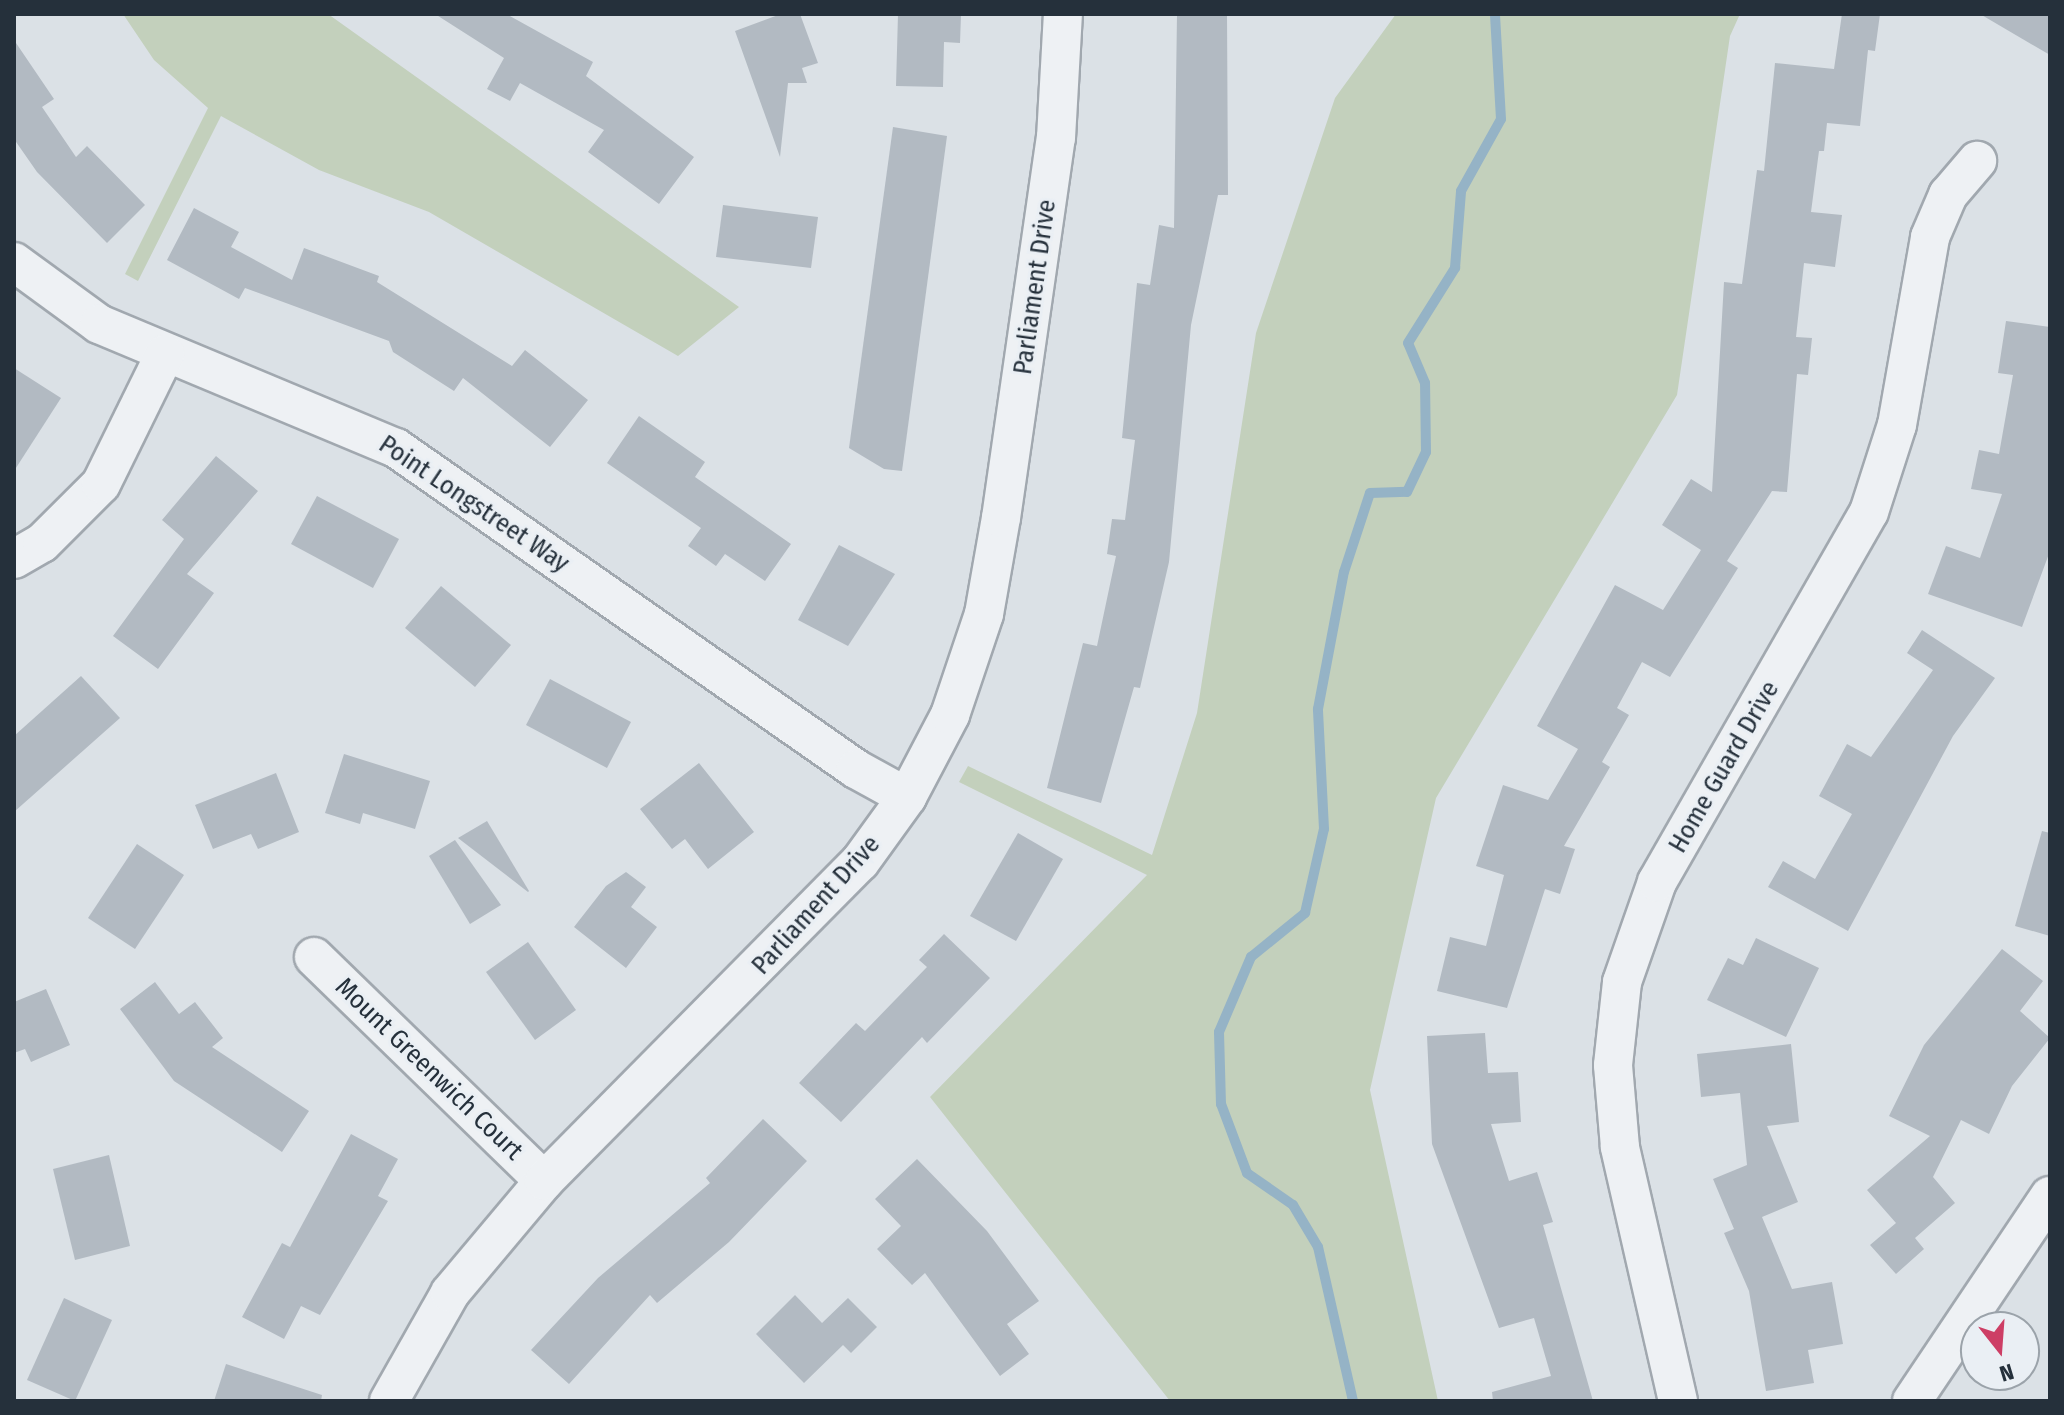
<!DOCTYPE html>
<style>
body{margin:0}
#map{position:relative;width:2064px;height:1415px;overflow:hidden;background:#dbe1e6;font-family:"Fira Sans Condensed",sans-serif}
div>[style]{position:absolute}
.green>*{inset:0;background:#c3d0bc}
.stream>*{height:10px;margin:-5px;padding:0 5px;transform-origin:5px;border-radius:5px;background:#95b3c6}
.building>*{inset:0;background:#b2bac2}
.roads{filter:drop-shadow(2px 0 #a1a8af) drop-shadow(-2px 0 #a1a8af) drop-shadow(0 2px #a1a8af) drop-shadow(0 -2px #a1a8af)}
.minor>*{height:38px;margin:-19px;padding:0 19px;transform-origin:19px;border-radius:19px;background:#eef1f4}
span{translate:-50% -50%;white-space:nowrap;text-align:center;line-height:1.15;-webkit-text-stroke:6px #eaeff4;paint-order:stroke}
.street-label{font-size:26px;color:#25303b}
.frame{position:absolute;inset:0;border:16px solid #25303b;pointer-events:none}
.north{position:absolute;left:1960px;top:1311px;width:80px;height:80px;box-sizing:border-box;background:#eaeff4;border:2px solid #9ba3aa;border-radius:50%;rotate:163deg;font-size:22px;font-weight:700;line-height:32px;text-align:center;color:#25303b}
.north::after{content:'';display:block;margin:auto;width:28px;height:36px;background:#cd3e65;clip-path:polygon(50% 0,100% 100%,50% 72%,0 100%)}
</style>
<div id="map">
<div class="green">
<div style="clip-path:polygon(123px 14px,328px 14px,739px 307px,678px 356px,429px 212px,319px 170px,221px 116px,138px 281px,125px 274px,208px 108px,154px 60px)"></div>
<div style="clip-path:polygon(1396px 14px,1740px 14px,1730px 36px,1677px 395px,1436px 798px,1370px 1090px,1438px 1401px,1170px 1401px,930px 1097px,1147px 875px,959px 782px,968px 766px,1152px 855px,1197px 713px,1256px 333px,1335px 98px)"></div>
</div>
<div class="stream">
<div style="left:1353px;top:1401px;width:158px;rotate:-102.8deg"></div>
<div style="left:1318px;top:1247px;width:49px;rotate:-120.8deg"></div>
<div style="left:1293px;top:1205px;width:56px;rotate:-145.2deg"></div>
<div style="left:1247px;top:1173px;width:74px;rotate:-110.6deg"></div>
<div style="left:1221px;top:1104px;width:72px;rotate:-91.6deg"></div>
<div style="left:1219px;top:1032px;width:82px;rotate:-66.9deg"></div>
<div style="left:1251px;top:957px;width:70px;rotate:-39.2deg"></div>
<div style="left:1305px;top:913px;width:86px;rotate:-77.3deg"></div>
<div style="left:1324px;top:829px;width:120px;rotate:-92.9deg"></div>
<div style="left:1318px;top:709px;width:139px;rotate:-79.3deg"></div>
<div style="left:1344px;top:572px;width:83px;rotate:-71.8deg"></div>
<div style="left:1370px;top:493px;width:37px;rotate:-2deg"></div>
<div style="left:1407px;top:492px;width:44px;rotate:-64.6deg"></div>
<div style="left:1426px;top:452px;width:69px;rotate:-90.8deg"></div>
<div style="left:1425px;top:383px;width:43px;rotate:-113deg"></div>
<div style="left:1408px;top:343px;width:89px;rotate:-57.9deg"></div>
<div style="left:1455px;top:268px;width:77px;rotate:-85.5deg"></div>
<div style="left:1461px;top:191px;width:82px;rotate:-60.9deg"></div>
<div style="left:1501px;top:119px;width:105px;rotate:-93.3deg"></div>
</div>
<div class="building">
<div style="clip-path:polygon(435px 14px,506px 14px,593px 62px,586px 76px,694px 157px,659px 204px,588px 152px,604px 130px,520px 83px,510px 101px,487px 89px,504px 58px)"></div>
<div style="clip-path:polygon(781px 14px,800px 14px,818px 63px,802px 68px,807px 83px,788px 83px,780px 157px,735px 31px)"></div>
<div style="clip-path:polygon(898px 14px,961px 14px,960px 43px,944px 42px,943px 87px,896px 86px)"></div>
<div style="clip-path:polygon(1177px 14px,1227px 14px,1228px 195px,1218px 195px,1191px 325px,1169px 562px,1140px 688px,1134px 687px,1101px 803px,1047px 788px,1083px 643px,1097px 646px,1116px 556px,1107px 554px,1112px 519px,1125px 520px,1135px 440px,1122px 438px,1137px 283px,1150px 285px,1159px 225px,1174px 228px)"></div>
<div style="clip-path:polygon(1842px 14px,1880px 14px,1875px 51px,1868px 50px,1860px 126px,1827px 123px,1824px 151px,1819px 151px,1811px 212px,1842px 215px,1835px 267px,1804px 263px,1796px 337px,1812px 338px,1808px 375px,1797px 374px,1787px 492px,1772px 491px,1727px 561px,1738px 568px,1670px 677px,1642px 662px,1617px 708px,1629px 715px,1602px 762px,1610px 767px,1564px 846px,1575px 849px,1560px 894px,1545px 889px,1507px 1008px,1437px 991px,1450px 937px,1486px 946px,1504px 875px,1476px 866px,1503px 785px,1548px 800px,1578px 749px,1537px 726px,1615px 585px,1663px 610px,1701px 550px,1662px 525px,1691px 479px,1712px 492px,1724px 282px,1742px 284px,1757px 170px,1764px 171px,1775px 63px,1834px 69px)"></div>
<div style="clip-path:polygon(1980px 14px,2050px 14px,2050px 55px)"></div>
<div style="clip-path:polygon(14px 40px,54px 99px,42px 107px,76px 157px,87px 146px,145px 205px,107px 243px,37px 172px,14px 139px)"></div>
<div style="clip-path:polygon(893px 127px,947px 136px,902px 471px,884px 469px,849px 448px)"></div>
<div style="clip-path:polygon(723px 205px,818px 217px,811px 268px,716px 257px)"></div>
<div style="clip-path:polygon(194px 208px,239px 232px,231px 247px,292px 280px,304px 248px,379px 276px,377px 282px,512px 366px,525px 350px,588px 400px,550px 447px,463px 378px,454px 391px,393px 352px,389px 341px,245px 288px,239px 299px,167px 260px)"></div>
<div style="clip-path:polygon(2006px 321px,2050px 327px,2050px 551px,2022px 627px,1928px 594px,1946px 546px,1980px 558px,2002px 494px,1971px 489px,1979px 450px,1999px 454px,2013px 375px,1998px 373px)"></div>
<div style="clip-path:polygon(14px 368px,61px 398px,14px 471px)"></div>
<div style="clip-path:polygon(639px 416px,705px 462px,695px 477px,791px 544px,765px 581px,725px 554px,716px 566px,688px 546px,701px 528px,607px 463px)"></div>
<div style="clip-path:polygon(216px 456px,258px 491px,187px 574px,214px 593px,158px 669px,113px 636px,184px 539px,162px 520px)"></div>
<div style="clip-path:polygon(317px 496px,399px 539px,373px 588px,291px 544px)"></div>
<div style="clip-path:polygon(839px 545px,895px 574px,848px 646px,798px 620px)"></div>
<div style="clip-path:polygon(441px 586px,511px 645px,475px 687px,405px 628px)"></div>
<div style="clip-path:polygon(1922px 630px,1995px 678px,1953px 736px,1848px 931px,1768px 887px,1783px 861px,1815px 879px,1852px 814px,1819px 796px,1847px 744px,1871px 757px,1933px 670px,1907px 653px)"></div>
<div style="clip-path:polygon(81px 676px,120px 718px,14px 812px,14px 736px)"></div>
<div style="clip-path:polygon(550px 679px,631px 722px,607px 768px,526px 725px)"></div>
<div style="clip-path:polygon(344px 754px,430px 781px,415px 829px,363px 813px,360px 824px,325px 813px)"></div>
<div style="clip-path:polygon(699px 763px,754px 832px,708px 869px,685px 839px,672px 849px,640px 809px)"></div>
<div style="clip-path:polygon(276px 773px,299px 832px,258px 849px,251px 834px,213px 849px,195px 805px)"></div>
<div style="clip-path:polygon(487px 821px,529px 891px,528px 892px,458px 838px)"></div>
<div style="clip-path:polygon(2042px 831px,2050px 833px,2050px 936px,2015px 926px)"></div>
<div style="clip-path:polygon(1018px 833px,1063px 859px,1016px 941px,970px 916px)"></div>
<div style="clip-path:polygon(455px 840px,501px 905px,470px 924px,429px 856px)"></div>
<div style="clip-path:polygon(137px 844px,184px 875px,135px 949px,88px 918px)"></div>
<div style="clip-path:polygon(626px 872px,646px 887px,631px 907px,657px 927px,626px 968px,574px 927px,606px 886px)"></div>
<div style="clip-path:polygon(944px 934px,990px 978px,927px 1043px,922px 1037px,841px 1122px,799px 1083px,856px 1023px,865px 1031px,927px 967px,919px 960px)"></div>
<div style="clip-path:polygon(1756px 938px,1819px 968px,1786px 1037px,1707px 1000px,1728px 958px,1743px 965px)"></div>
<div style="clip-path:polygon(528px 942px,576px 1010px,535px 1040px,486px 972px)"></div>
<div style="clip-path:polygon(2002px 949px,2043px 981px,2020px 1011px,2050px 1038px,2012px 1086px,1989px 1134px,1961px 1120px,1933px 1177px,1955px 1203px,1915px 1238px,1924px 1249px,1896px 1274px,1870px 1245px,1896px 1223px,1867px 1190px,1930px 1136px,1889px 1116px,1924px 1045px)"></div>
<div style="clip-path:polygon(155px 982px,179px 1014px,195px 1002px,223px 1038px,212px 1047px,309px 1111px,282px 1152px,174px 1081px,120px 1009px)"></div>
<div style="clip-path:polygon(46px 989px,70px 1045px,31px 1062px,25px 1049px,14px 1053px,14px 1002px)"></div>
<div style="clip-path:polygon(1485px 1033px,1488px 1073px,1518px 1072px,1521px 1122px,1491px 1124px,1509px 1181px,1537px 1172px,1553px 1222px,1543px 1225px,1593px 1401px,1493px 1401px,1492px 1392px,1551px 1376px,1534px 1318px,1499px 1328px,1432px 1144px,1427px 1036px)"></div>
<div style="clip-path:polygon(1791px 1044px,1799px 1122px,1767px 1126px,1798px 1202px,1762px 1217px,1792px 1289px,1832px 1282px,1843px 1344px,1808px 1350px,1814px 1383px,1766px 1391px,1749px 1291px,1724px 1233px,1734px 1229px,1713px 1179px,1747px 1165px,1740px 1093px,1701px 1097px,1697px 1054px)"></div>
<div style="clip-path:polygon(763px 1119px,807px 1161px,729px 1242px,657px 1303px,650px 1295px,569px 1384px,531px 1350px,598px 1278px,710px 1183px,706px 1178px)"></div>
<div style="clip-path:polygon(351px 1134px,398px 1159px,378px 1196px,388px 1201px,320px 1315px,301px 1306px,284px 1339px,242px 1317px,282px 1243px,290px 1247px)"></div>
<div style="clip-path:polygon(109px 1155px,130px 1246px,75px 1260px,53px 1169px)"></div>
<div style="clip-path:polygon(917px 1159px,987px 1231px,1039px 1301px,1007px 1324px,1029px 1354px,1000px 1376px,925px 1273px,912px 1285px,877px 1249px,901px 1226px,875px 1199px)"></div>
<div style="clip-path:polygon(795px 1295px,822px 1323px,848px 1298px,877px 1327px,851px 1353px,843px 1345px,804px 1383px,756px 1334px)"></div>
<div style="clip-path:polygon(64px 1298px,112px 1320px,75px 1401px,27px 1380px)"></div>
<div style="clip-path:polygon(226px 1364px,322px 1395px,321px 1401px,214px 1401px)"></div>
</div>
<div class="roads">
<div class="minor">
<div style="left:14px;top:262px;width:105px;rotate:36.1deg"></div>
<div style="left:99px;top:324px;width:322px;rotate:22.7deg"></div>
<div style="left:396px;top:448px;width:561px;rotate:34.91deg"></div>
<div style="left:856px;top:769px;width:58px;rotate:28.8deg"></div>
<div style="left:14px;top:559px;width:32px;rotate:-30deg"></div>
<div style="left:42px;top:543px;width:83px;rotate:-45deg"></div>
<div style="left:101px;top:484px;width:145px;rotate:-63.8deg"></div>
<div style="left:314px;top:957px;width:321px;rotate:44.2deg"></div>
<div style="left:389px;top:1401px;width:124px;rotate:-60.5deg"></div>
<div style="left:450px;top:1293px;width:146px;rotate:-50deg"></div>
<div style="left:544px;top:1181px;width:449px;rotate:-45.3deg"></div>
<div style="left:860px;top:862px;width:80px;rotate:-54.1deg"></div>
<div style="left:907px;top:797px;width:93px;rotate:-62.3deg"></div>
<div style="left:950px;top:715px;width:107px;rotate:-71.4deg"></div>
<div style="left:984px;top:614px;width:97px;rotate:-80deg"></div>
<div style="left:1001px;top:518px;width:384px;rotate:-81.8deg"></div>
<div style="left:1056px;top:138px;width:124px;rotate:-86.8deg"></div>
<div style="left:1678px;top:1401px;width:261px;rotate:-102.9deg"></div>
<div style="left:1620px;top:1147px;width:82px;rotate:-94.9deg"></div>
<div style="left:1613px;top:1065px;width:83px;rotate:-83.8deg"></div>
<div style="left:1622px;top:982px;width:106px;rotate:-70.7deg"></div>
<div style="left:1657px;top:882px;width:426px;rotate:-60.2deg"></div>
<div style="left:1869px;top:512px;width:91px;rotate:-72.2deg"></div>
<div style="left:1897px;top:425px;width:191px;rotate:-80deg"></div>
<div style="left:1930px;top:237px;width:46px;rotate:-66.8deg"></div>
<div style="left:1948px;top:195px;width:45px;rotate:-49.5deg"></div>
<div style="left:1912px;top:1401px;width:247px;rotate:-56.1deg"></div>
</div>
</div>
<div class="street-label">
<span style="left:1035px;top:287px;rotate:-82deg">Parliament Drive</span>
<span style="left:474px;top:504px;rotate:34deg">Point Longstreet Way</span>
<span style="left:1724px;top:767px;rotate:-60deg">Home Guard Drive</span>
<span style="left:816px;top:905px;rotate:-48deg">Parliament Drive</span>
<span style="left:429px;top:1069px;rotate:44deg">Mount Greenwich Court</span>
</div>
<div class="frame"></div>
<div class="north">N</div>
</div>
